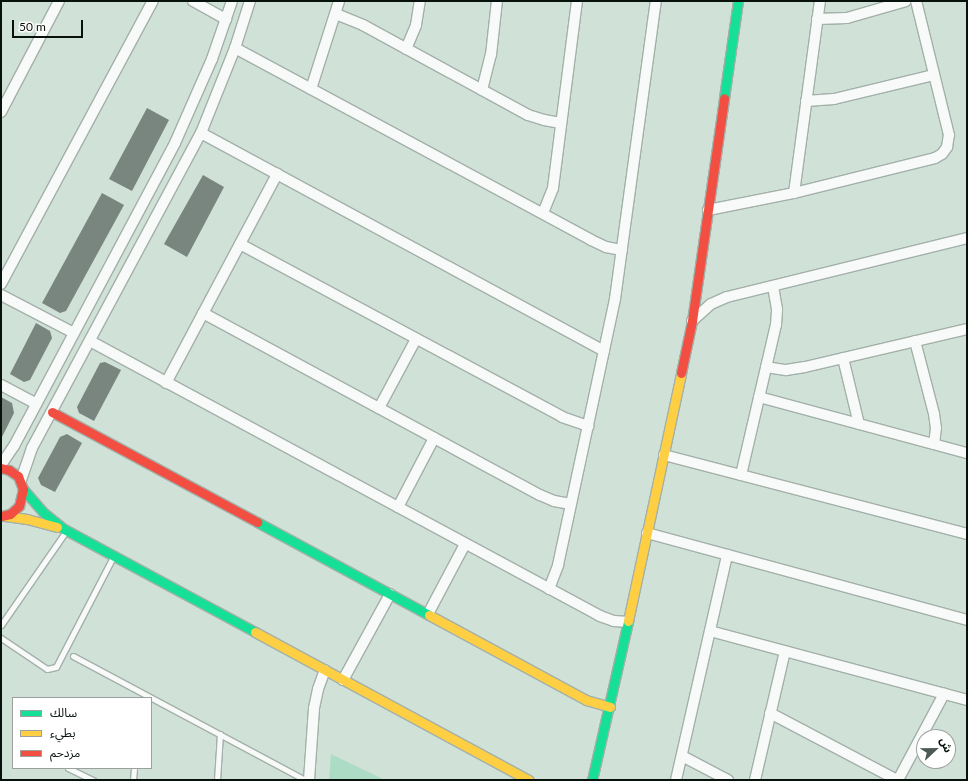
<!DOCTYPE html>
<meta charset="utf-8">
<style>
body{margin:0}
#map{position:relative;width:968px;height:781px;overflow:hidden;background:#d0e1d8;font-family:Lato,"Noto Sans Arabic",sans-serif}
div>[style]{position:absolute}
.green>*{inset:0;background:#acdcc4}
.building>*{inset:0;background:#79857f}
.roads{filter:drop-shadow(1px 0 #a3b0a9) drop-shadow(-1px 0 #a3b0a9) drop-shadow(0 1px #a3b0a9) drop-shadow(0 -1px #a3b0a9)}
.lane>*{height:5px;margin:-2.5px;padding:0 2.5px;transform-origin:2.5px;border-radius:2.5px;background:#f8faf9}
.street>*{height:10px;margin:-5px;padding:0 5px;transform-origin:5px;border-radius:5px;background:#f8faf9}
.fast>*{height:9px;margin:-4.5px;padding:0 4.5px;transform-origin:4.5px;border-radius:4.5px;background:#16e098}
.slow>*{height:9px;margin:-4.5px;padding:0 4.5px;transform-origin:4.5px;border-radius:4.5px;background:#ffcf43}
.jam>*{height:9px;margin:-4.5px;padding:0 4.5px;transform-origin:4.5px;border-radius:4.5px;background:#f24e42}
span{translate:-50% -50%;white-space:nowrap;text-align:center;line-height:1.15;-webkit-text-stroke:4px #fff;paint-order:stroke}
.frame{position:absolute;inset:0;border:2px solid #07120c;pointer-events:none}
.legend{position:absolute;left:12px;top:697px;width:140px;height:72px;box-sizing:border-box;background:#fff;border:1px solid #9ca09e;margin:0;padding:5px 7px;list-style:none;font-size:12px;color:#07120c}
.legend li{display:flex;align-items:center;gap:8px;height:20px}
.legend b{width:20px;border:1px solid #9ca09e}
.north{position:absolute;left:916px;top:729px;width:40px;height:40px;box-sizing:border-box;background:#fff;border:1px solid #9ca09e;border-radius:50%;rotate:68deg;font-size:11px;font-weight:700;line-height:16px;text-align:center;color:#07120c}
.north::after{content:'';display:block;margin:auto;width:14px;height:18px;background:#4d5a53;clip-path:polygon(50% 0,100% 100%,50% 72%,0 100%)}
.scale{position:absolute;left:12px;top:20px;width:71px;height:18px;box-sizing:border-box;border:2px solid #07120c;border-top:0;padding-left:5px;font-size:12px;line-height:14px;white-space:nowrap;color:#07120c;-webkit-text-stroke:3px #fff;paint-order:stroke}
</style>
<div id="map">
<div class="green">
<div style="clip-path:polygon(331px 754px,385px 780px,329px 780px)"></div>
</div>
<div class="building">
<div style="clip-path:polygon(147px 108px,169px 120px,132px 191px,109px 179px)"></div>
<div style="clip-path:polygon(203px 175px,224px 187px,187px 257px,164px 244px)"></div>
<div style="clip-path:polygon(102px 193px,124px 205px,66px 311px,60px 313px,42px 303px)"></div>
<div style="clip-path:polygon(36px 323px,50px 331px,52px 338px,30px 380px,24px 382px,10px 374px)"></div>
<div style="clip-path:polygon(105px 362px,121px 370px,94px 421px,79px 413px,77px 407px,100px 363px)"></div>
<div style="clip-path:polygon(1px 397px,12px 403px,14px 413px,1px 439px)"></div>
<div style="clip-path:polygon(67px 434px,82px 443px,55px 492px,41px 485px,38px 478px,60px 437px)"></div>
</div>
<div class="roads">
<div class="lane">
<div style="left:1px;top:625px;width:114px;rotate:-55.3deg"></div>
<div style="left:1px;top:638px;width:55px;rotate:34deg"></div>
<div style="left:47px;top:669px;width:9px;rotate:-13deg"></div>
<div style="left:56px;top:667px;width:124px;rotate:-62.6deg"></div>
<div style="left:73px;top:656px;width:263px;rotate:28.1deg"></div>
<div style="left:68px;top:768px;width:28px;rotate:26deg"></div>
<div style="left:133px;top:780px;width:12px;rotate:-85deg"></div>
<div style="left:217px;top:780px;width:46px;rotate:-86.3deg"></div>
</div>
<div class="street">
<div style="left:193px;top:1px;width:38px;rotate:29deg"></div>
<div style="left:336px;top:14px;width:29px;rotate:22deg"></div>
<div style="left:363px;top:25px;width:188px;rotate:28.6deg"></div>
<div style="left:528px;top:115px;width:17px;rotate:17deg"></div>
<div style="left:544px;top:120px;width:17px;rotate:10deg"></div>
<div style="left:817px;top:19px;width:30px;rotate:-2deg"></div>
<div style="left:847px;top:18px;width:61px;rotate:-16.1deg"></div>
<div style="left:235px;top:48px;width:404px;rotate:28.3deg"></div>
<div style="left:591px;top:240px;width:17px;rotate:25deg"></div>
<div style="left:606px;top:247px;width:16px;rotate:11deg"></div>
<div style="left:406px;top:49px;width:26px;rotate:-67deg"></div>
<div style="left:416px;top:25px;width:24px;rotate:-81deg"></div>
<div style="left:311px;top:89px;width:92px;rotate:-72.3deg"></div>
<div style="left:482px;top:90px;width:36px;rotate:-76deg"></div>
<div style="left:491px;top:55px;width:54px;rotate:-83.7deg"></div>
<div style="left:806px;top:101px;width:28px;rotate:-4deg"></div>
<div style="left:834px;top:99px;width:103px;rotate:-13.5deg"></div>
<div style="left:1px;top:112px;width:125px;rotate:-62.4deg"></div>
<div style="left:201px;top:133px;width:458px;rotate:28.4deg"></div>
<div style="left:794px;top:193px;width:194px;rotate:-82.3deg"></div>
<div style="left:708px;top:210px;width:88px;rotate:-11.2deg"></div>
<div style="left:794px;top:193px;width:145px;rotate:-13.9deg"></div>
<div style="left:935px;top:158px;width:8px;rotate:-30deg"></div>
<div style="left:942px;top:154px;width:9px;rotate:-54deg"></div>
<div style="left:947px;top:147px;width:12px;rotate:-81deg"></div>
<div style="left:949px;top:135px;width:138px;rotate:-103.8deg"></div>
<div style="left:543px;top:213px;width:27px;rotate:-68deg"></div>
<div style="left:553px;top:188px;width:189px;rotate:-82.7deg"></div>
<div style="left:240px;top:244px;width:366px;rotate:28.2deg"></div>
<div style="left:562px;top:417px;width:28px;rotate:19deg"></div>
<div style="left:1px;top:284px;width:321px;rotate:-61.8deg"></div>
<div style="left:1px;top:295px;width:82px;rotate:27.5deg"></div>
<div style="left:203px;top:313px;width:383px;rotate:28.4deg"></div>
<div style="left:540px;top:495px;width:15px;rotate:23deg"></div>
<div style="left:554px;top:501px;width:17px;rotate:10deg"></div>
<div style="left:692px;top:321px;width:25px;rotate:-42deg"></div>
<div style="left:711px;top:304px;width:17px;rotate:-24deg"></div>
<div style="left:727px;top:297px;width:247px;rotate:-13.8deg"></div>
<div style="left:90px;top:341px;width:579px;rotate:28.33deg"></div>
<div style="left:600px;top:616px;width:15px;rotate:20deg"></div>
<div style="left:614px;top:621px;width:14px;rotate:4deg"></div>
<div style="left:915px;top:341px;width:75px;rotate:75.4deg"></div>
<div style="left:934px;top:414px;width:14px;rotate:82deg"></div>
<div style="left:936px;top:428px;width:16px;rotate:97deg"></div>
<div style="left:843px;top:358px;width:68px;rotate:76.4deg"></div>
<div style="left:766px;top:367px;width:20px;rotate:9deg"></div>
<div style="left:786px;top:370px;width:19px;rotate:-9deg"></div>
<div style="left:805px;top:367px;width:166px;rotate:-13.2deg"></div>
<div style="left:166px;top:383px;width:237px;rotate:-62deg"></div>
<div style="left:1px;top:385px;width:40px;rotate:28deg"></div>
<div style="left:759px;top:397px;width:215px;rotate:15.1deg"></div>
<div style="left:379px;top:408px;width:78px;rotate:-61.8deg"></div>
<div style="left:664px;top:455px;width:313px;rotate:14.6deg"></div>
<div style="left:1px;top:465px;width:23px;rotate:-56deg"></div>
<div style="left:14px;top:446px;width:343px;rotate:-62deg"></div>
<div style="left:175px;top:143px;width:92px;rotate:-66.2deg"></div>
<div style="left:212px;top:59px;width:61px;rotate:-71deg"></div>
<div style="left:741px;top:475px;width:154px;rotate:-76.9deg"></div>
<div style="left:776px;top:325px;width:16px;rotate:-86deg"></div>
<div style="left:777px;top:309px;width:23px;rotate:-100deg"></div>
<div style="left:21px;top:480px;width:34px;rotate:-71deg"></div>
<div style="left:32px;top:448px;width:357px;rotate:-61.8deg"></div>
<div style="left:201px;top:133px;width:92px;rotate:-68.2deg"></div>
<div style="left:235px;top:48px;width:49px;rotate:-72.3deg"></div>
<div style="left:398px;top:507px;width:78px;rotate:-62.4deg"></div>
<div style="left:647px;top:533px;width:332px;rotate:15.2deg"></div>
<div style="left:549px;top:589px;width:26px;rotate:-69deg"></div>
<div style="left:558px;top:565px;width:272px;rotate:-77.9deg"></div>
<div style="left:615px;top:299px;width:301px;rotate:-82.2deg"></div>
<div style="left:428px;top:614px;width:79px;rotate:-62.1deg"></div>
<div style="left:710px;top:631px;width:266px;rotate:15deg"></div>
<div style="left:343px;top:680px;width:98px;rotate:-61.3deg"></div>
<div style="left:770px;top:713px;width:144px;rotate:27.8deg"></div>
<div style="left:682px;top:756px;width:52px;rotate:27.6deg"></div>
<div style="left:309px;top:780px;width:72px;rotate:-86deg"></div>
<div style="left:314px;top:708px;width:19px;rotate:-78deg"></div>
<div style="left:318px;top:689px;width:20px;rotate:-70deg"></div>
<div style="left:676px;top:780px;width:231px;rotate:-77.2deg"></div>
<div style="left:755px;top:780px;width:132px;rotate:-76.9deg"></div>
<div style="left:898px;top:780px;width:98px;rotate:-61.9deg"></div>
</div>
<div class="fast">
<div style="left:724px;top:98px;width:98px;rotate:-81.8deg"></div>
<div style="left:23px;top:489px;width:32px;rotate:49deg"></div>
<div style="left:44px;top:513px;width:26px;rotate:39deg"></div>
<div style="left:64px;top:529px;width:217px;rotate:28.3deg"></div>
<div style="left:257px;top:522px;width:196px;rotate:28.4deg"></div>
<div style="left:592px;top:780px;width:163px;rotate:-77.2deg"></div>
</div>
<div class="slow">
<div style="left:5px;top:516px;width:22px;rotate:8deg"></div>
<div style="left:27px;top:519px;width:31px;rotate:15deg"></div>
<div style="left:429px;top:615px;width:179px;rotate:28.4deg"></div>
<div style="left:586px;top:700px;width:25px;rotate:16deg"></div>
<div style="left:628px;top:621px;width:254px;rotate:-77.9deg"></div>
<div style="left:255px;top:632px;width:311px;rotate:28.4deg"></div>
</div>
<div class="jam">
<div style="left:681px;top:373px;width:53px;rotate:-78.1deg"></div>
<div style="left:692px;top:321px;width:225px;rotate:-81.8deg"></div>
<div style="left:52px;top:412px;width:233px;rotate:28.2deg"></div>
<div style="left:1px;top:468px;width:8px;rotate:14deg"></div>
<div style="left:9px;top:470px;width:11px;rotate:34deg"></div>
<div style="left:18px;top:476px;width:14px;rotate:69deg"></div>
<div style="left:23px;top:489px;width:17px;rotate:103deg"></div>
<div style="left:19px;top:506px;width:12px;rotate:138deg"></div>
<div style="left:10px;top:514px;width:9px;rotate:167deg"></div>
</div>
</div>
<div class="frame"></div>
<ul class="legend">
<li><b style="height:5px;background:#16e098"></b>سالك</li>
<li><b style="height:5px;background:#ffcf43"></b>بطيء</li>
<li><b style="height:5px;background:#f24e42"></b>مزدحم</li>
</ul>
<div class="north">ش</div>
<div class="scale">50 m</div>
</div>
